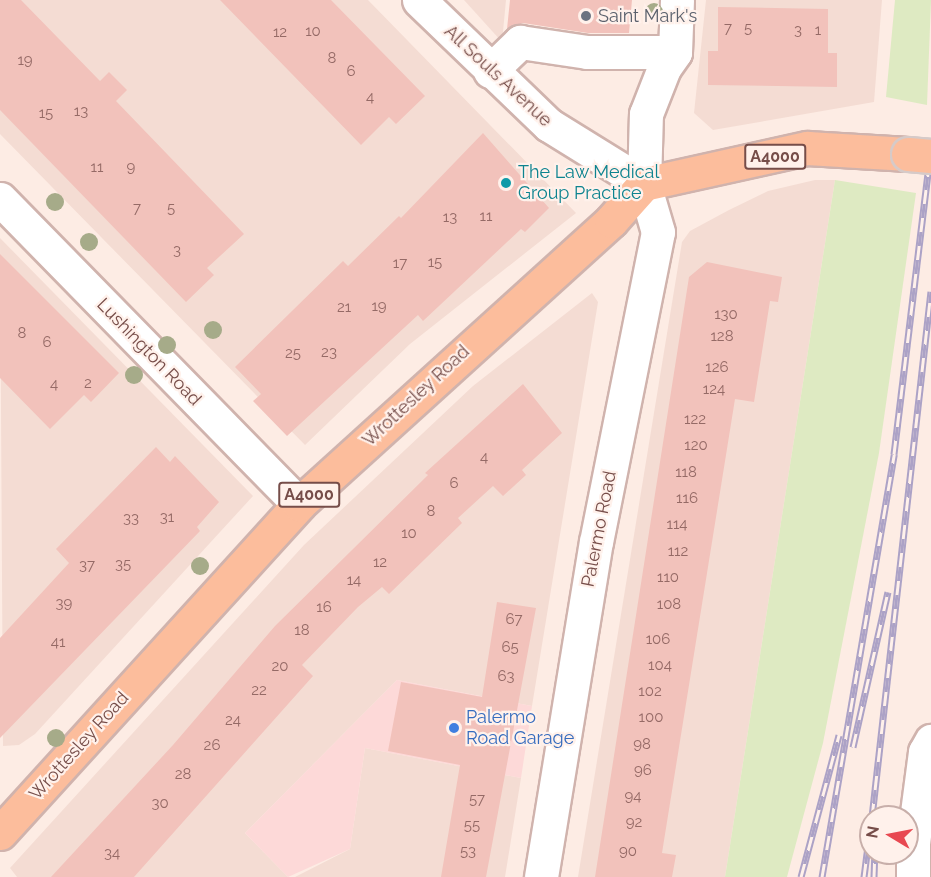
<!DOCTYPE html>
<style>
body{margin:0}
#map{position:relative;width:931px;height:877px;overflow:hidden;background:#fdece4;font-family:Raleway,sans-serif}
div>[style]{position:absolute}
.residential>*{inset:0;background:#f4dcd3}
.commercial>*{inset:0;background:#fdd9d8}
.green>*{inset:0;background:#deeac2}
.building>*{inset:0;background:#f2c2bb}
.roads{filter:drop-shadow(2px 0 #d0b3ad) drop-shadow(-2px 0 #d0b3ad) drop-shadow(0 2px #d0b3ad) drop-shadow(0 -2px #d0b3ad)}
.minor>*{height:33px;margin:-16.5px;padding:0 16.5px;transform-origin:16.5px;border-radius:16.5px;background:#fff}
.major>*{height:33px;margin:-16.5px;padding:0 16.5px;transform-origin:16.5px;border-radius:16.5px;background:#fcbd9c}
.rail>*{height:7px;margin-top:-3.5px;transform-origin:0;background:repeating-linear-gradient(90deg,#fff1eb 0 14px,#aca2c6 0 28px);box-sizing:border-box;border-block:2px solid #aca2c6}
.bridges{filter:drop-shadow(2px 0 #d6cac8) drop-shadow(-2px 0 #d6cac8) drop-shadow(0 2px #d6cac8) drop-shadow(0 -2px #d6cac8)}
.major-bridge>*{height:33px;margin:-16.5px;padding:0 16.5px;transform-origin:16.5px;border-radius:16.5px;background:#fcbd9c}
.trees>*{width:18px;height:18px;margin:-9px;border-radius:50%;background:#a6ab89}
.dots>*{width:16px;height:16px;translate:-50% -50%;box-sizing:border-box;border:3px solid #fff1eb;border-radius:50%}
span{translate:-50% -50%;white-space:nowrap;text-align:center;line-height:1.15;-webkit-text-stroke:4.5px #fff1eb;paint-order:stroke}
.number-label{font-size:15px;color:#956a66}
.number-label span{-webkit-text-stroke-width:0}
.shield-label span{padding:2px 4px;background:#fff1eb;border:2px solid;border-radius:4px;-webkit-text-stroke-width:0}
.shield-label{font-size:16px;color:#764d49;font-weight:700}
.worship-label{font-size:18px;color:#5b616d}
.left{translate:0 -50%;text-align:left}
.street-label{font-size:18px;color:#764d49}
.culture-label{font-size:18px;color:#0d838f}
.shop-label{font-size:18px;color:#366cbe}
.north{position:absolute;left:859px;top:805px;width:60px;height:60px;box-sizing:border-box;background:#fff1eb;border:2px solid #c8afaa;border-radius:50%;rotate:280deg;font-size:16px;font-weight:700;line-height:24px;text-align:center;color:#764d49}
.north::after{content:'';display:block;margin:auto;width:21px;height:27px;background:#e84851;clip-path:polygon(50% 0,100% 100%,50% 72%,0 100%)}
</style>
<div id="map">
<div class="residential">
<div style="clip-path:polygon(0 0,368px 0,576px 213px,410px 344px,305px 445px,0 134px)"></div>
<div style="clip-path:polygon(464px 0,506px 0,502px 42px)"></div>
<div style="clip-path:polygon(706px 0,882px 0,874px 102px,713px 130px,694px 113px)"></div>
<div style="clip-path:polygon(815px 180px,835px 180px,725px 877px,578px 877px,682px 242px,690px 231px,729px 210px,768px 191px)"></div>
<div style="clip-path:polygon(0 238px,253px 496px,35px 734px,19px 745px,3px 746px)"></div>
<div style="clip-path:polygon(592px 293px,598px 302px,532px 706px,397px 680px,245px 833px,288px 877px,17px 877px,10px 868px,304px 545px,473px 386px)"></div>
<div style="clip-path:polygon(365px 748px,521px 778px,505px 877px,295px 877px,350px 849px)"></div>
</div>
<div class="commercial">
<div style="clip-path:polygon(397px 680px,532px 706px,521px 778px,365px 748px,350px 849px,288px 877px,245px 833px)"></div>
</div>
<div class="green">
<div style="clip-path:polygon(895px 0,931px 0,927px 105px,886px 97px)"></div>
<div style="clip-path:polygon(835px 180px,916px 193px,879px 453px,823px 743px,787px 877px,725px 877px)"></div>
</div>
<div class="building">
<div style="clip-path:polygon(0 0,21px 0,100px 81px,109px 72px,127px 90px,116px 101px,244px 234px,207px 268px,214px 275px,186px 302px,0 110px)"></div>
<div style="clip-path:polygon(220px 0,331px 0,425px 96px,396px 124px,389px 117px,361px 145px)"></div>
<div style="clip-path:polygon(510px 0,632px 0,629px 33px,588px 33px,523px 23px,507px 29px)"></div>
<div style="clip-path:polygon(718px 7px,828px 9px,828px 53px,837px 53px,837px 87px,708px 85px,708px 51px,718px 51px)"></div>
<div style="clip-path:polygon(483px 133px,549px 208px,525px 232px,521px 229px,423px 321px,418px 315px,287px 436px,253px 401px,261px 394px,235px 367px,343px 261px,348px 266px,399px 216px,401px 218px)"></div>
<div style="clip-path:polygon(0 254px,119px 373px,91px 402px,84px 395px,50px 429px,0 378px)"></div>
<div style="clip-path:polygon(707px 262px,782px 277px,778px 302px,770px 301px,754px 402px,735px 399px,662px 853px,676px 855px,672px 877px,595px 877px,689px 277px)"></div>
<div style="clip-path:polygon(523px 384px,562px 433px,522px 470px,526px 475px,503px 496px,493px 486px,458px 518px,462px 523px,389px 594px,382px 587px,358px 607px,302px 665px,313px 676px,134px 877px,51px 877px,173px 745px,275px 626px,428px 475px,425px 473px)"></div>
<div style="clip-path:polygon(156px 447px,170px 462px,175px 456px,219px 502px,197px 527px,200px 531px,0 738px,0 638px,69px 563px,56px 549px)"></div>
<div style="clip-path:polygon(497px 602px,536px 608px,486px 877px,441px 877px,460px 765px,388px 751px,401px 682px,482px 697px)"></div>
</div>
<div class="roads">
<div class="minor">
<div style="left:419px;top:0;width:180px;rotate:43.9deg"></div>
<div style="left:549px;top:125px;width:112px;rotate:31.8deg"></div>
<div style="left:490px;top:71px;width:42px;rotate:-44deg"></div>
<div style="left:520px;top:42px;width:68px;rotate:8.5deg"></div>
<div style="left:587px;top:52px;width:88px"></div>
<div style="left:0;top:199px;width:427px;rotate:45.6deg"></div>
<div style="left:541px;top:877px;width:339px;rotate:-80.7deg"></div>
<div style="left:596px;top:542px;width:316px;rotate:-78.7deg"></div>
<div style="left:658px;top:232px;width:50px;rotate:-106.3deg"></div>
<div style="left:644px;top:184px;width:70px;rotate:-88.4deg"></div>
<div style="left:646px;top:114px;width:49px;rotate:-68.6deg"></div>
<div style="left:664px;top:68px;width:19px;rotate:-55deg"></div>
<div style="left:675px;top:52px;width:52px;rotate:-87.8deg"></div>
<div style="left:913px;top:877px;width:34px;rotate:-90deg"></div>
<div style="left:913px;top:843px;width:92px;rotate:-82.5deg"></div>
<div style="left:925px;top:752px;width:13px;rotate:-61deg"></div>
</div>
<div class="major">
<div style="left:0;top:833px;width:445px;rotate:-47.7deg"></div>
<div style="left:299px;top:504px;width:421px;rotate:-42.2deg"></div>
<div style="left:611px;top:221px;width:50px;rotate:-48.3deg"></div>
<div style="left:644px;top:184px;width:167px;rotate:-12.5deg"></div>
<div style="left:807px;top:148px;width:101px;rotate:3.4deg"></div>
</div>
</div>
<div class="rail">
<div style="left:853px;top:747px;width:159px;rotate:-77.3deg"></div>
<div style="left:872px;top:817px;width:529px;rotate:-83.6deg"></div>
<div style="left:801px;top:877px;width:147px;rotate:-75deg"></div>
<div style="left:822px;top:877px;width:429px;rotate:-80.3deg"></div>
<div style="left:894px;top:454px;width:308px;rotate:-83.1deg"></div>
<div style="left:864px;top:877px;width:55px;rotate:-82.7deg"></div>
<div style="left:874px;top:877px;width:24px;rotate:-88deg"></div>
</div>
<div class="bridges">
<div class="major-bridge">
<div style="left:908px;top:154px;width:23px;rotate:5deg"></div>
</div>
</div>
<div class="trees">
<div style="left:654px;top:12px"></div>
<div style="left:55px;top:202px"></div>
<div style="left:89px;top:242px"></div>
<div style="left:213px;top:330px"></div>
<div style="left:167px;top:345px"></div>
<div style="left:134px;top:375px"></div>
<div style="left:200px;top:566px"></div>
<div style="left:56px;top:738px"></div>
</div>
<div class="dots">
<div style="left:586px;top:16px;background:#6b7280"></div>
<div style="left:506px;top:183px;background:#0f9aa8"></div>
<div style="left:454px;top:728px;background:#3f7fe0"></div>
</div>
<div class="number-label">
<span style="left:728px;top:29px">7</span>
<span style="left:748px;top:29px">5</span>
<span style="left:798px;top:31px">3</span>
<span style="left:818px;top:31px">1</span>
<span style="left:313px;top:32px">10</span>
<span style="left:280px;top:33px">12</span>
<span style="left:332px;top:59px">8</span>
<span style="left:25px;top:61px">19</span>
<span style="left:351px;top:72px">6</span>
<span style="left:370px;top:98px">4</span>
<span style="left:81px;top:112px">13</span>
<span style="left:46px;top:114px">15</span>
<span style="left:97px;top:168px">11</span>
<span style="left:131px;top:168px">9</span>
<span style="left:137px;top:209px">7</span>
<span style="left:171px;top:209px">5</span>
<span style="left:486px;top:217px">11</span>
<span style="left:450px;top:218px">13</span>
<span style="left:177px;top:251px">3</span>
<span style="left:435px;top:263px">15</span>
<span style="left:400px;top:264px">17</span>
<span style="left:379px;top:307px">19</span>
<span style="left:344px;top:308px">21</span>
<span style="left:726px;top:315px">130</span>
<span style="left:22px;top:334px">8</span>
<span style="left:722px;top:337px">128</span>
<span style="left:47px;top:343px">6</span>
<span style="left:329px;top:353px">23</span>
<span style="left:293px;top:354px">25</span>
<span style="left:717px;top:368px">126</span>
<span style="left:88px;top:384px">2</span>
<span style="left:54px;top:385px">4</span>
<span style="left:714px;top:390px">124</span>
<span style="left:695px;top:420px">122</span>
<span style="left:696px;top:446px">120</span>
<span style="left:484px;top:458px">4</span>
<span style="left:686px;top:473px">118</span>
<span style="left:454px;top:484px">6</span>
<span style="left:687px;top:499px">116</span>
<span style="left:431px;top:512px">8</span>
<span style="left:167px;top:518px">31</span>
<span style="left:131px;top:519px">33</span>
<span style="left:677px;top:525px">114</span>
<span style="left:409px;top:534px">10</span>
<span style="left:678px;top:552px">112</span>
<span style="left:380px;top:563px">12</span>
<span style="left:123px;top:565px">35</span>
<span style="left:87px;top:566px">37</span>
<span style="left:668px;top:578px">110</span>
<span style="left:354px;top:581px">14</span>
<span style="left:64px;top:604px">39</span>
<span style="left:669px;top:605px">108</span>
<span style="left:324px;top:608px">16</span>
<span style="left:514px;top:620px">67</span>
<span style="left:302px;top:631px">18</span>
<span style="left:658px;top:640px">106</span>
<span style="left:58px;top:643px">41</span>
<span style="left:510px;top:648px">65</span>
<span style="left:660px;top:666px">104</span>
<span style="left:280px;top:667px">20</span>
<span style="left:506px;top:677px">63</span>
<span style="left:259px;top:691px">22</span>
<span style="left:650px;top:692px">102</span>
<span style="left:651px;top:718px">100</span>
<span style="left:233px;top:721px">24</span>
<span style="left:642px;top:745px">98</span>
<span style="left:212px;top:746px">26</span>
<span style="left:643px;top:771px">96</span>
<span style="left:183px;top:775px">28</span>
<span style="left:633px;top:797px">94</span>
<span style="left:477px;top:800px">57</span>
<span style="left:160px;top:804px">30</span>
<span style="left:634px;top:823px">92</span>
<span style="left:472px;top:826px">55</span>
<span style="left:468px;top:852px">53</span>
<span style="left:628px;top:852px">90</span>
<span style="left:112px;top:854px">34</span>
</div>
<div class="shield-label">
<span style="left:775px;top:157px">A4000</span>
<span style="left:309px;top:495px">A4000</span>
</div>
<div class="worship-label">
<span class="left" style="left:598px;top:16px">Saint Mark's</span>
</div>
<div class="street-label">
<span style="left:498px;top:76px;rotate:43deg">All Souls Avenue</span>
<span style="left:149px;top:352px;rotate:46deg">Lushington Road</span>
<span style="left:416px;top:396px;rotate:-43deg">Wrottesley Road</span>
<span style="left:599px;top:529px;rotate:-79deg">Palermo Road</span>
<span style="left:79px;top:746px;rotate:-48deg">Wrottesley Road</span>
</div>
<div class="culture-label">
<span class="left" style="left:518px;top:183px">The Law Medical<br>Group Practice</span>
</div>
<div class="shop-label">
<span class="left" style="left:466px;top:728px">Palermo<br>Road Garage</span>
</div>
<div class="north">N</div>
</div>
